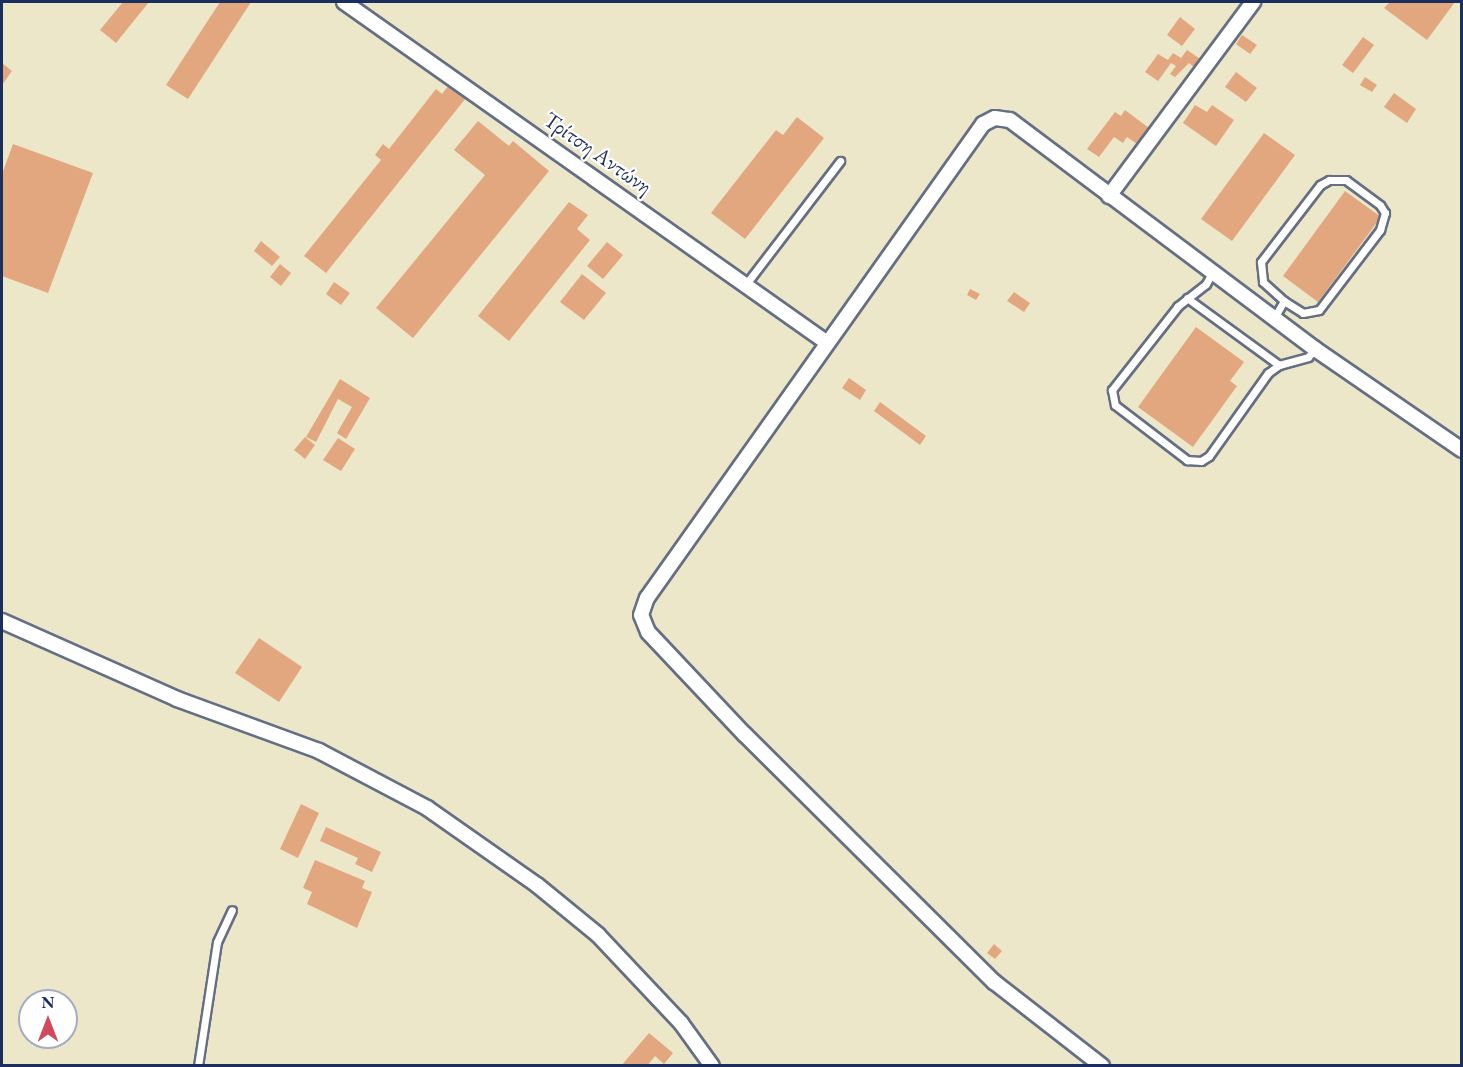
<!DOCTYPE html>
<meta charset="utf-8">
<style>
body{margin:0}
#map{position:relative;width:1463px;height:1067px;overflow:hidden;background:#ede7ca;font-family:"EB Garamond",serif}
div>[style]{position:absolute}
.building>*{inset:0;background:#e2a77e}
.roads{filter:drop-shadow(2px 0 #646f84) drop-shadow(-2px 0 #646f84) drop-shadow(0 2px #646f84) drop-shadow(0 -2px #646f84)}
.lane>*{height:7px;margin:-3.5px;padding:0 3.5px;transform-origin:3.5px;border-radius:3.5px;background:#fff}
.street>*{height:14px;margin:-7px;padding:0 7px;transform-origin:7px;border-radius:7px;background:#fff}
span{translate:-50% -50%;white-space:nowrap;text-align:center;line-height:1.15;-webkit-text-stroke:4.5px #fff;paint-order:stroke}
.street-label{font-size:22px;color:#1b2f5e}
.frame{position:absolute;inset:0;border:3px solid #1b2f5e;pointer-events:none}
.north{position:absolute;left:18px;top:989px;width:60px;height:60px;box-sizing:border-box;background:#fff;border:2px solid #a4acbf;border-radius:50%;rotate:0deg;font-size:16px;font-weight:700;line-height:24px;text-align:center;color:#1b2f5e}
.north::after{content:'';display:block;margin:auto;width:21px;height:27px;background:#d1495b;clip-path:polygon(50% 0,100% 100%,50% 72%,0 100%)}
</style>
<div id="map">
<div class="building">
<div style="clip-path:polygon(123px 2px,149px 2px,116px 43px,100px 30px)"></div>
<div style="clip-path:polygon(220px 2px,251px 2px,188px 99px,166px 85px)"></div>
<div style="clip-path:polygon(1390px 2px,1455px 2px,1427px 40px,1384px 8px)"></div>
<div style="clip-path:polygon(1180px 17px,1195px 29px,1182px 46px,1167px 35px)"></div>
<div style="clip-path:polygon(1242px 35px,1257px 45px,1250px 54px,1236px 44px)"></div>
<div style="clip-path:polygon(1363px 37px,1374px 45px,1353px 73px,1342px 65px)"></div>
<div style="clip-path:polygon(1187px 50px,1202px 60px,1196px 69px,1189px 63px,1175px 77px,1170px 74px,1176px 66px,1171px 63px,1158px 81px,1145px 72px,1158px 54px,1168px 60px,1173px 53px,1181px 58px)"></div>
<div style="clip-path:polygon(2px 63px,12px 71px,2px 85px)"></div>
<div style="clip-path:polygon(1236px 72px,1257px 88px,1246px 102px,1225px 87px)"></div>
<div style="clip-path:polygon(1365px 77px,1377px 85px,1372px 92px,1360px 85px)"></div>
<div style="clip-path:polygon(449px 85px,466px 98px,326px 273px,304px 256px,381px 160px,375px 155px,383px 144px,389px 149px,436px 89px,442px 94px)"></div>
<div style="clip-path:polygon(1394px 93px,1416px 109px,1407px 123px,1384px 107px)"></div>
<div style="clip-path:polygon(1195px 105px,1207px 112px,1212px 105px,1234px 120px,1216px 146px,1183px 123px)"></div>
<div style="clip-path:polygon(1125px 110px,1149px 128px,1137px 144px,1127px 137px,1123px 143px,1114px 137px,1099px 157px,1087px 149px,1115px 112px,1121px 116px)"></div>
<div style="clip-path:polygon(797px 117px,824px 138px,745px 239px,711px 213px,776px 130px,783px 135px)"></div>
<div style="clip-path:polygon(478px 121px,509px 146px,513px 141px,549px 171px,413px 338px,376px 308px,485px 175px,454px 150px)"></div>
<div style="clip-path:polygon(1264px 133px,1295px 155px,1232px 241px,1201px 219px)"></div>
<div style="clip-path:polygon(13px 144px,93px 173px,48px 293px,2px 276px,2px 174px)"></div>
<div style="clip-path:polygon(1345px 191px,1381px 217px,1318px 302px,1283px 276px)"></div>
<div style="clip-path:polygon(569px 202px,588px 215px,577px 229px,590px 240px,509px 341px,478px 316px)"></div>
<div style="clip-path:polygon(261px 241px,280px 257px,272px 266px,254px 251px)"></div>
<div style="clip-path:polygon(607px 242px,623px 255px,603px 279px,587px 266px)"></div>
<div style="clip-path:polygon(280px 264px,291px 273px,281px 286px,270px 277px)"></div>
<div style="clip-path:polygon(582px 274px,606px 293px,584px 320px,560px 302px)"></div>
<div style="clip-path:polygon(334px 282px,350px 293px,341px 305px,326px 294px)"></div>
<div style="clip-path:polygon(970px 289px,980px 294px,976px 300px,967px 295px)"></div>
<div style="clip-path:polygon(1014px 292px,1030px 303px,1024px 312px,1007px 301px)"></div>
<div style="clip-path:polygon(1196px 327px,1244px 362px,1230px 381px,1237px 386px,1193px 447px,1138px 407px)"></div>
<div style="clip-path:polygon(849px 378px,866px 390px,860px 400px,842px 388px)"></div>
<div style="clip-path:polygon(340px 379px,370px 398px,346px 439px,337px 433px,352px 407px,338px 399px,316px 442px,306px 437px)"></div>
<div style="clip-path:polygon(880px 402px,926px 436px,920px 445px,874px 411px)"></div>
<div style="clip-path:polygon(305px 437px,315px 445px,305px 459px,294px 450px)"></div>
<div style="clip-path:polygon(338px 438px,355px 449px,341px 471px,323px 460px)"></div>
<div style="clip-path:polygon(259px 638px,302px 667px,279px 702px,235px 673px)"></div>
<div style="clip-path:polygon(301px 804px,319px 813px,298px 858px,280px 849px)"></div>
<div style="clip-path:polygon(326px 827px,381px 852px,372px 872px,355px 864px,358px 858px,320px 841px)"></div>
<div style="clip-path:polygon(315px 860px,365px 881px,362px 888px,372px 892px,357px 928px,307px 904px,312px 892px,303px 888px)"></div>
<div style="clip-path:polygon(994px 944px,1002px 951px,995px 959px,987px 953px)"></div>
<div style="clip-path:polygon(649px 1033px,673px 1053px,664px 1064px,655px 1056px,647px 1066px,621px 1066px)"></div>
</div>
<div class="roads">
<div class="lane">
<div style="left:1212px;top:273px;width:13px;rotate:119deg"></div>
<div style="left:1206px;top:284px;width:36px;rotate:142deg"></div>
<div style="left:1178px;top:306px;width:107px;rotate:128.2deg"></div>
<div style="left:1112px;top:390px;width:15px;rotate:79deg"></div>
<div style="left:1115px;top:405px;width:91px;rotate:37.4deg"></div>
<div style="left:1187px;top:460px;width:14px;rotate:4deg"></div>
<div style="left:1201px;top:461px;width:9px;rotate:-32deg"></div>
<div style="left:1209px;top:456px;width:102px;rotate:-54.6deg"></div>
<div style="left:1268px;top:373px;width:14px;rotate:-36deg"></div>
<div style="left:1279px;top:365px;width:30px;rotate:-15deg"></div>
<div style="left:1308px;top:357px;width:11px;rotate:-49deg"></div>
<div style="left:746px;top:284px;width:155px;rotate:-52.6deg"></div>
<div style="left:1187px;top:298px;width:114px;rotate:36.1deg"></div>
<div style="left:1274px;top:318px;width:20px;rotate:-60deg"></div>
<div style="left:1284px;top:301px;width:22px;rotate:32deg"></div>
<div style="left:1303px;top:313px;width:16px;rotate:-11deg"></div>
<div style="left:1319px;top:310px;width:101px;rotate:-52.7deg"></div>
<div style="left:1380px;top:230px;width:18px;rotate:-74deg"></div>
<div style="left:1385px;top:213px;width:9px;rotate:-122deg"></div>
<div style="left:1380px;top:205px;width:42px;rotate:-143.7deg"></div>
<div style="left:1346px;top:180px;width:17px;rotate:180deg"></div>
<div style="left:1329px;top:180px;width:10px;rotate:151deg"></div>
<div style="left:1320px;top:185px;width:97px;rotate:127.5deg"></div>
<div style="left:1261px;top:262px;width:20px;rotate:84deg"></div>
<div style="left:1263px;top:282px;width:28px;rotate:42deg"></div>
<div style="left:198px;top:1066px;width:125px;rotate:-81.3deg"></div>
<div style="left:217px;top:942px;width:35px;rotate:-65deg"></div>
</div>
<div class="street">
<div style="left:344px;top:2px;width:590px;rotate:35.2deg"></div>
<div style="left:1109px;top:196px;width:242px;rotate:-53.4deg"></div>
<div style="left:2px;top:621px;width:192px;rotate:24deg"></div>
<div style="left:177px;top:699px;width:151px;rotate:20.1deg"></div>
<div style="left:319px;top:751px;width:122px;rotate:27.8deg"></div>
<div style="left:427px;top:808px;width:134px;rotate:35deg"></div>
<div style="left:537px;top:885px;width:79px;rotate:39.3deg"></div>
<div style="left:598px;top:935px;width:121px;rotate:46.7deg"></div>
<div style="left:681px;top:1023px;width:53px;rotate:54.2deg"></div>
<div style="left:1102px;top:1066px;width:137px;rotate:-142.1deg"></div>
<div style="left:994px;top:982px;width:351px;rotate:-135.2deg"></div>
<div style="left:745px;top:735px;width:141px;rotate:-133.3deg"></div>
<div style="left:648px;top:632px;width:18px;rotate:-112deg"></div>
<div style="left:641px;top:615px;width:18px;rotate:-71deg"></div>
<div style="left:647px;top:598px;width:581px;rotate:-54.67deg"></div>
<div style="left:983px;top:124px;width:13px;rotate:-27deg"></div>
<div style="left:995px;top:118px;width:15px;rotate:8deg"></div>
<div style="left:1010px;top:120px;width:381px;rotate:36.9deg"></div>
<div style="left:1315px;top:349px;width:178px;rotate:34.5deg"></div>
</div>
</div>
<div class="street-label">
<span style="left:598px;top:153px;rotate:35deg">Τρίτση Αντώνη</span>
</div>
<div class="frame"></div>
<div class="north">N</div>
</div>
